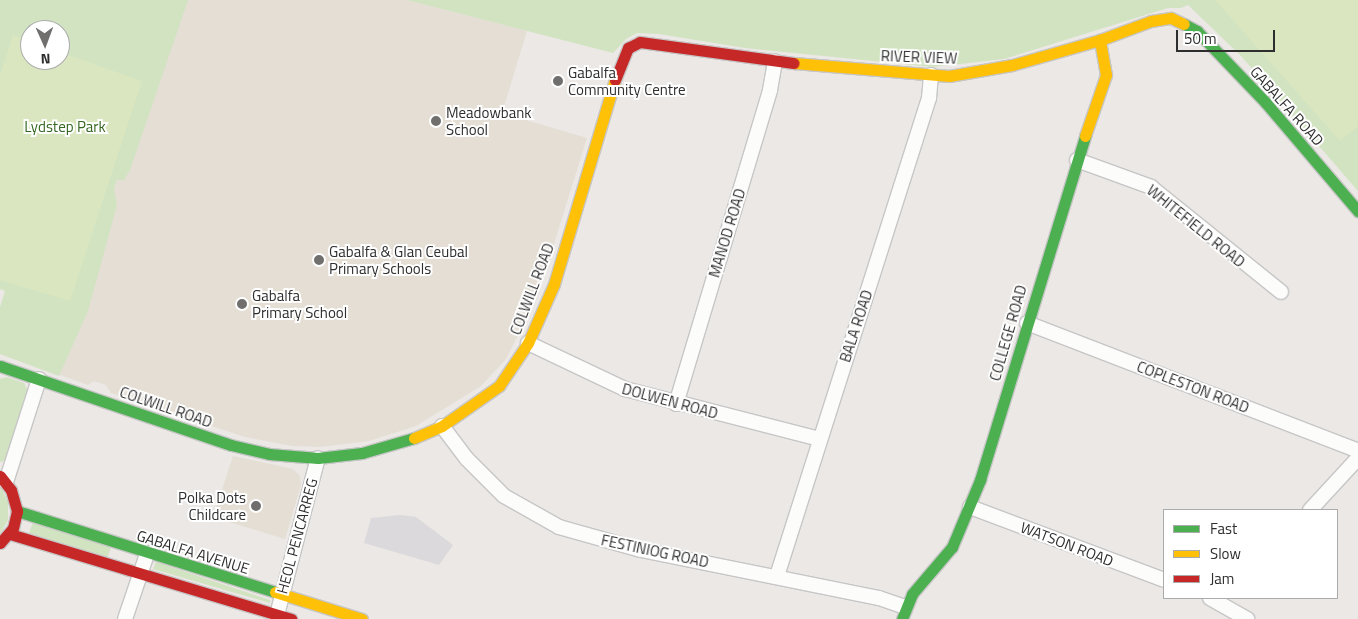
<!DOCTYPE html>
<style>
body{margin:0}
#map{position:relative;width:1358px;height:619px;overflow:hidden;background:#ebe8e5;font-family:"Titillium Web",sans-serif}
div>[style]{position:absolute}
.industrial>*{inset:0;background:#dbd9db}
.education>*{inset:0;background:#e4ded4}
.green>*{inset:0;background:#d1e3c1}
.pitch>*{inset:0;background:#dae6bf}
.roads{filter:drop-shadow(1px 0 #c7c6c7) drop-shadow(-1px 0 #c7c6c7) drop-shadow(0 1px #c7c6c7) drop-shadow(0 -1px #c7c6c7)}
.street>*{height:14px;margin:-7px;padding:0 7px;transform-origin:7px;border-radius:7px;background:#fcfcfb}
.fast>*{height:11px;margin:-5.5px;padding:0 5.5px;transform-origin:5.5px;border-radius:5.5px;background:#4caf50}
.slow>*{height:11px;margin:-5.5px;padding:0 5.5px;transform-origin:5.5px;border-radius:5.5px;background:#ffc107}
.jam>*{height:11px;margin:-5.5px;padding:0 5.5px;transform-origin:5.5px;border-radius:5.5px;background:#c62828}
.dots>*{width:14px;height:14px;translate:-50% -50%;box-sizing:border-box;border:2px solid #fff;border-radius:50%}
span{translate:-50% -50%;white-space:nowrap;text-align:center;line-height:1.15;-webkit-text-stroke:4px #fff;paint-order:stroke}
.street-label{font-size:15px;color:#2e2e2e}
.poi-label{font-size:15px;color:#2e2e2e}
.left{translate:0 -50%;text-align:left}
.right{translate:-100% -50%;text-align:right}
.park-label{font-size:15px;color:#356721}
.legend{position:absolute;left:1163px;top:509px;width:175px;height:90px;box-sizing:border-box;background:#fff;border:1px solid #ababab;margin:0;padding:6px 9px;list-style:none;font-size:15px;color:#2e2e2e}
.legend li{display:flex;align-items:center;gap:10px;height:25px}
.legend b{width:25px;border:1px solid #ababab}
.north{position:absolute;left:20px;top:20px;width:50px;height:50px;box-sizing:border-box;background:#fff;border:1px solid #ababab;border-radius:50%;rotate:178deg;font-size:14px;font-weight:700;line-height:20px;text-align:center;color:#2e2e2e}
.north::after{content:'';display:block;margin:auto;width:18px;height:22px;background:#706f6e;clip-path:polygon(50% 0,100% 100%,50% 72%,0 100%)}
.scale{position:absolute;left:1176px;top:30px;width:99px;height:22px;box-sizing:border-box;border:2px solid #2e2e2e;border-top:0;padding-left:6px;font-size:15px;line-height:18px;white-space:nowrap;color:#2e2e2e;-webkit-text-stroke:4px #fff;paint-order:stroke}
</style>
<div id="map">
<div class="industrial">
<div style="clip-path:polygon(400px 515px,416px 517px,453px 545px,439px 565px,364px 543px,371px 518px)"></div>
</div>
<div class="education">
<div style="clip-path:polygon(175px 0,407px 0,527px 31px,502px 113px,587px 138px,537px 298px,506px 359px,481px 386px,416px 426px,369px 441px,320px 447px,292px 446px,245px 437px,111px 393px,106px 385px,94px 381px,88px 385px,55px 373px)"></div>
<div style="clip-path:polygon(233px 456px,293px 469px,300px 476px,301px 485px,285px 539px,213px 517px)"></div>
</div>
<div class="green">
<div style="clip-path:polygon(evenodd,0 0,188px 0,130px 170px,124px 180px,117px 180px,114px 189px,117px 205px,88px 311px,59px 376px,0 354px,0 307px,5px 291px,0 289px,0 0,30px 30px,60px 30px,60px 60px,30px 60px,30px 30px)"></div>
<div style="clip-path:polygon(407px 0,1358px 0,1358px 191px,1241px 56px,1188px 5px,1181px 8px,1168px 8px,1004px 59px,933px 67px,745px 48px,659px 34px,637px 33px,626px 39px,613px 53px)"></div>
<div style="clip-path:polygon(7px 377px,24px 383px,28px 391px,7px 460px,0 462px,0 379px)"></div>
<div style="clip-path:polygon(0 485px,8px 502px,8px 520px,0 534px)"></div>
<div style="clip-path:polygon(33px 522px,111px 547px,107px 559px,29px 533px)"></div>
<div style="clip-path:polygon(156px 562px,270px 600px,270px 603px,153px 569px)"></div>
</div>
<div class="pitch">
<div style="clip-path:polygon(1215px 0,1358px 0,1358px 126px,1340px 141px)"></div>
<div style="clip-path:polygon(13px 35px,30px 41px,30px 60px,60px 60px,60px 52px,142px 81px,70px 301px,0 280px,0 75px)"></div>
</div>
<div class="roads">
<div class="street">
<div style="left:1077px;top:160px;width:79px;rotate:20deg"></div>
<div style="left:1151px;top:187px;width:167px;rotate:38.9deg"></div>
<div style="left:1027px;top:323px;width:355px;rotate:21.1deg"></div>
<div style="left:528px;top:343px;width:107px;rotate:25.4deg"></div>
<div style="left:625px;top:389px;width:201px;rotate:14.4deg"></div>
<div style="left:676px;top:404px;width:328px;rotate:-73.3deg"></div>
<div style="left:770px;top:90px;width:29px;rotate:-80deg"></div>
<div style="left:442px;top:426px;width:41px;rotate:52.9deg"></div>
<div style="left:467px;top:459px;width:52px;rotate:45deg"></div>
<div style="left:504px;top:496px;width:63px;rotate:29.4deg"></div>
<div style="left:559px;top:527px;width:85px;rotate:15.7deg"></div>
<div style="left:641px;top:550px;width:243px;rotate:11.4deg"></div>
<div style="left:879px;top:598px;width:28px;rotate:19deg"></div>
<div style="left:6px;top:482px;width:108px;rotate:-72.2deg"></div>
<div style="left:970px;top:507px;width:207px;rotate:20.6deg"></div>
<div style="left:1310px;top:510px;width:71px;rotate:-47.3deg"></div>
<div style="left:777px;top:576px;width:502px;rotate:-72.36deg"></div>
<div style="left:929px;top:98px;width:23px;rotate:-85deg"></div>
<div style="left:1210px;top:598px;width:43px;rotate:29.6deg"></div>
<div style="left:277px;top:615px;width:162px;rotate:-75.4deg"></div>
<div style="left:125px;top:619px;width:69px;rotate:-71.3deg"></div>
</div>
<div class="fast">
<div style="left:1184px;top:24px;width:15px;rotate:28deg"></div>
<div style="left:1197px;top:31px;width:100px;rotate:46.2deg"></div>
<div style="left:1266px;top:103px;width:142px;rotate:49.6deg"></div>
<div style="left:0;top:366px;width:244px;rotate:18.9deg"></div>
<div style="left:231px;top:445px;width:39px;rotate:13deg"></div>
<div style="left:269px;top:454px;width:49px;rotate:4.7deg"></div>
<div style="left:318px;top:458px;width:44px;rotate:-6.5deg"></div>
<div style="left:362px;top:453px;width:54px;rotate:-16.1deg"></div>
<div style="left:17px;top:511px;width:270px;rotate:17.4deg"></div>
<div style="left:902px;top:619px;width:27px;rotate:-68deg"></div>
<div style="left:912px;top:594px;width:62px;rotate:-49.6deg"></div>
<div style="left:952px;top:547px;width:73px;rotate:-67.3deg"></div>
<div style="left:980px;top:480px;width:360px;rotate:-73deg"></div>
</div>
<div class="slow">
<div style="left:794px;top:63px;width:156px;rotate:4.8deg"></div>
<div style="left:949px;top:76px;width:64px;rotate:-9.9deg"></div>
<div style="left:1012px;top:65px;width:91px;rotate:-15.9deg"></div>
<div style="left:1100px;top:40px;width:54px;rotate:-20.4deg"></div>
<div style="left:1151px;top:21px;width:20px;rotate:-9deg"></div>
<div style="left:1171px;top:18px;width:14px;rotate:25deg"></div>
<div style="left:1085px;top:136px;width:65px;rotate:-71deg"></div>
<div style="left:1106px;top:75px;width:36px;rotate:-100deg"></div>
<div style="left:414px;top:438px;width:30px;rotate:-23deg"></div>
<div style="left:442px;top:426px;width:70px;rotate:-35.1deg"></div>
<div style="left:499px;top:386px;width:52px;rotate:-56deg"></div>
<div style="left:528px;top:343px;width:64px;rotate:-66.2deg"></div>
<div style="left:554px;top:284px;width:213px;rotate:-73.4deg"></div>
<div style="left:275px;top:592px;width:91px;rotate:17.2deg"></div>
</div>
<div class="jam">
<div style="left:615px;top:80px;width:35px;rotate:-68deg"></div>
<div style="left:628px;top:48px;width:13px;rotate:-27deg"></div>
<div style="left:640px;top:42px;width:155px;rotate:7.8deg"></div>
<div style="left:0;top:476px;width:18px;rotate:52deg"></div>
<div style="left:11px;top:490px;width:22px;rotate:74deg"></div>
<div style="left:17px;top:511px;width:17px;rotate:103deg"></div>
<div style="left:13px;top:528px;width:20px;rotate:131deg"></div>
<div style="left:10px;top:534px;width:294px;rotate:16.8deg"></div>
</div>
</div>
<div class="dots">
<div style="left:558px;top:81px;background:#706f6e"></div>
<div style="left:436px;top:121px;background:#706f6e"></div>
<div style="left:319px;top:260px;background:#706f6e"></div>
<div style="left:242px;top:304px;background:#706f6e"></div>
<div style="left:256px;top:506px;background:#706f6e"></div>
</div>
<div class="street-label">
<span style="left:919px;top:57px;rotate:2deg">RIVER VIEW</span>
<span style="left:1287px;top:106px;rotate:48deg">GABALFA ROAD</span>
<span style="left:1196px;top:226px;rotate:39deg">WHITEFIELD ROAD</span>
<span style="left:727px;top:233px;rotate:-73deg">MANOD ROAD</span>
<span style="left:532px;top:289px;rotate:-69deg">COLWILL ROAD</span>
<span style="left:856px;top:326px;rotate:-72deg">BALA ROAD</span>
<span style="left:1008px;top:333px;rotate:-74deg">COLLEGE ROAD</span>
<span style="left:1193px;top:387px;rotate:21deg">COPLESTON ROAD</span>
<span style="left:670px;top:401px;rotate:15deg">DOLWEN ROAD</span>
<span style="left:166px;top:407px;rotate:19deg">COLWILL ROAD</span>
<span style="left:297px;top:536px;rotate:-75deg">HEOL PENCARREG</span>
<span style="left:1067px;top:544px;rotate:21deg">WATSON ROAD</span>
<span style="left:655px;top:551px;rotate:12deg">FESTINIOG ROAD</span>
<span style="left:193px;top:552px;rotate:17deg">GABALFA AVENUE</span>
</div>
<div class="poi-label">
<span class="left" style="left:568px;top:81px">Gabalfa<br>Community Centre</span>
<span class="left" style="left:446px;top:121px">Meadowbank<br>School</span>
<span class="left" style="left:329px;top:260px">Gabalfa &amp; Glan Ceubal<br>Primary Schools</span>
<span class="left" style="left:252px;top:304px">Gabalfa<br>Primary School</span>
<span class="right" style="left:246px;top:506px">Polka Dots<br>Childcare</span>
</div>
<div class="park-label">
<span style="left:65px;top:127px">Lydstep Park</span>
</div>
<ul class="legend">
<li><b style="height:6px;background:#4caf50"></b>Fast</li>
<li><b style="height:6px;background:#ffc107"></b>Slow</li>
<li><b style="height:6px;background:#c62828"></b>Jam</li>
</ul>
<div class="north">N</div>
<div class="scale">50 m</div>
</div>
